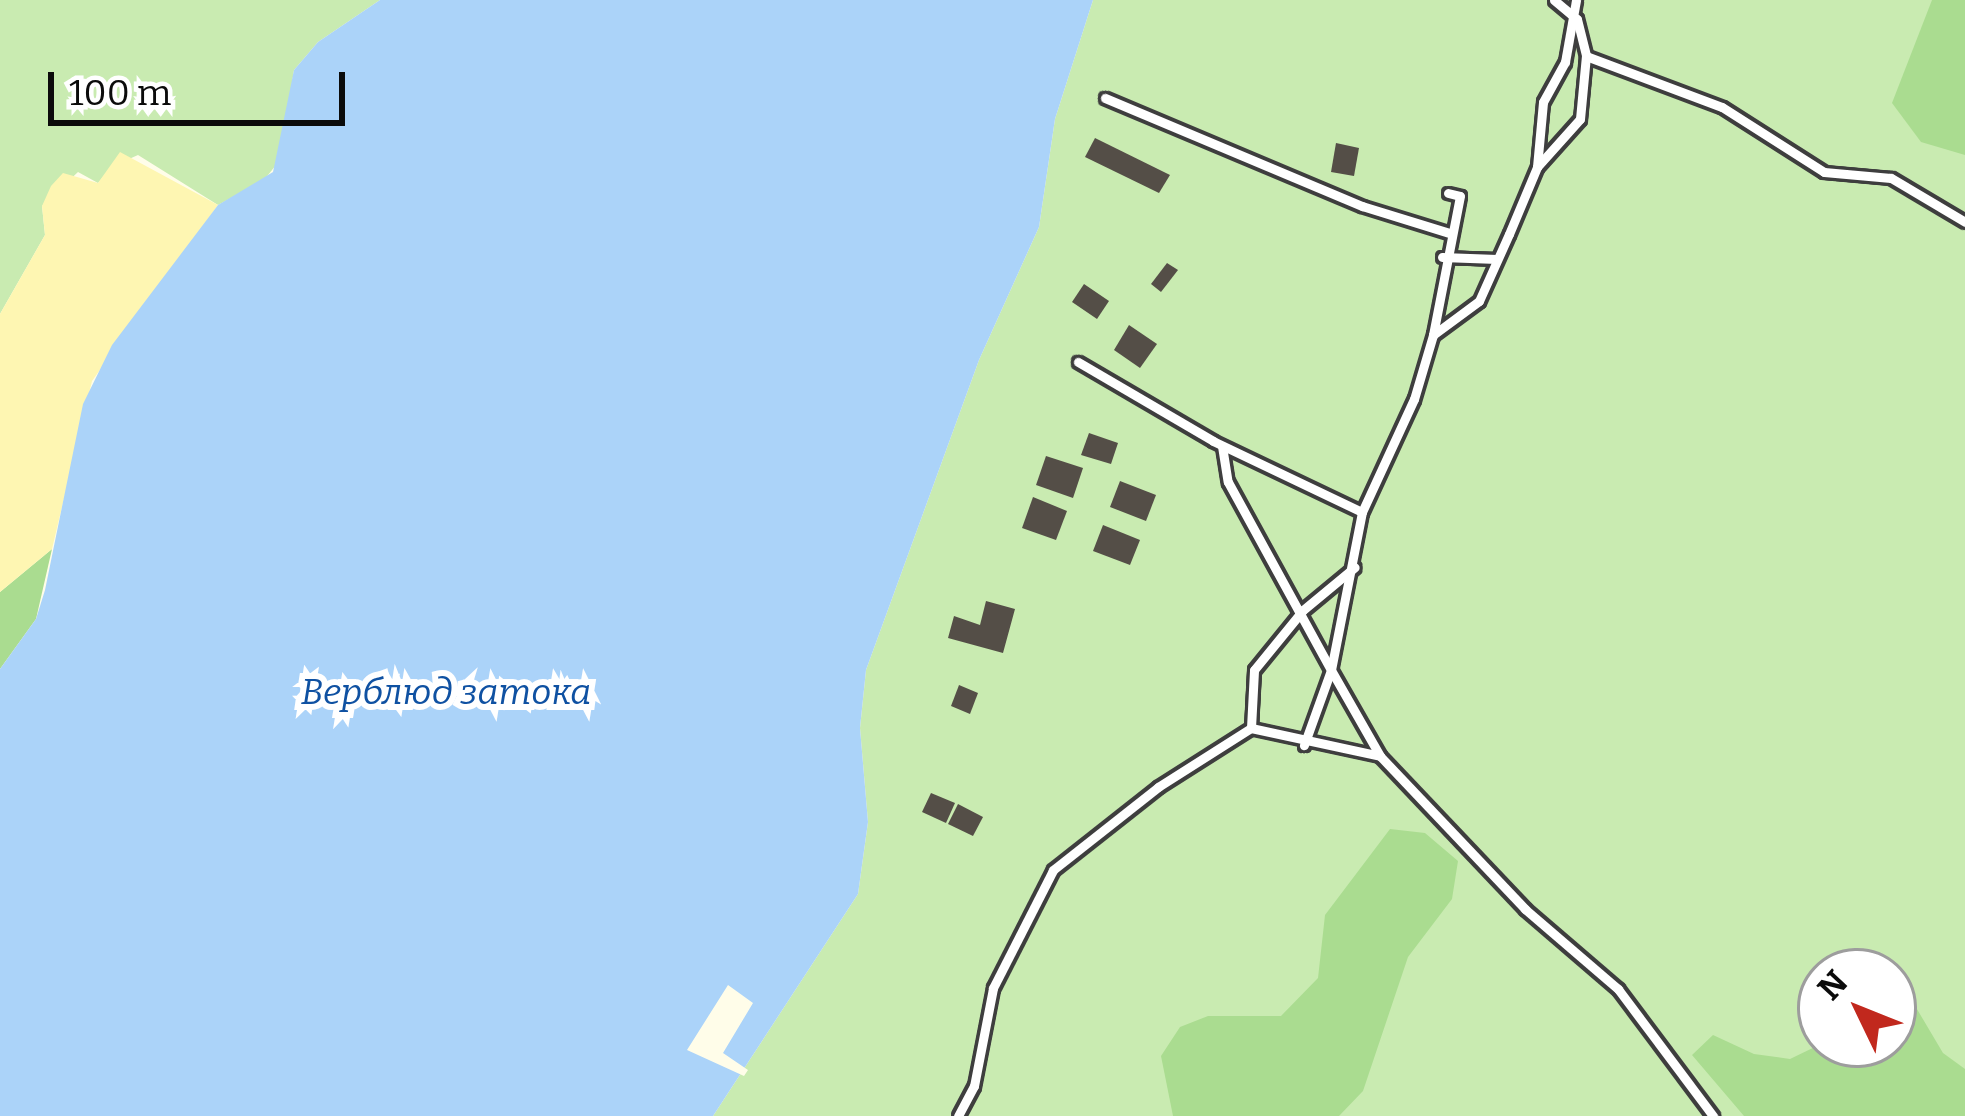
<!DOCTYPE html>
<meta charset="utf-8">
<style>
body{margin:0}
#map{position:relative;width:1965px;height:1116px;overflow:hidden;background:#fffde9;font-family:Bitter,serif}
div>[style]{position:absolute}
.green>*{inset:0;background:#c9ebb1}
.forest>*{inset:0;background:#aadc90}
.sand>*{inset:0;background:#fef6b2}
.water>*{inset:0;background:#abd3f9}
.pier>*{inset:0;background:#fffde9}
.building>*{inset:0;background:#544e47}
.roads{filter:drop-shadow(3px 0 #3e3e3e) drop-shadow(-3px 0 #3e3e3e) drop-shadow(0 3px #3e3e3e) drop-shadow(0 -3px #3e3e3e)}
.lane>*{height:9px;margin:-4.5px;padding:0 4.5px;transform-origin:4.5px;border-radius:4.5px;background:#fff}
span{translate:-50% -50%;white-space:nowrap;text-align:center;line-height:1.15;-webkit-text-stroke:12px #fff;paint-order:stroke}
.water-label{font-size:36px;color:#0f51a2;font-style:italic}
.north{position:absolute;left:1797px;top:948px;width:120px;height:120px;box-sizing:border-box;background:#fff;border:3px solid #9d9d9d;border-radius:50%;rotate:313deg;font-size:33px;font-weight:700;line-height:48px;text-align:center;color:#0b0b0b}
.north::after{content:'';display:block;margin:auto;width:42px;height:54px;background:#c1281d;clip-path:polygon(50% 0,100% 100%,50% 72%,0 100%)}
.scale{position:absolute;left:48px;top:72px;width:297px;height:54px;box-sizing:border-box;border:6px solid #0b0b0b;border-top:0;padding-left:15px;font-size:36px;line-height:42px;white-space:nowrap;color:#0b0b0b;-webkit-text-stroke:9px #fff;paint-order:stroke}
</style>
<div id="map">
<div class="green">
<div style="clip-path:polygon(0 0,380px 0,318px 42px,294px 70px,280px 160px,264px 180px,218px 205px,138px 155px,111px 167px,98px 183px,78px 172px,42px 206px,45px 235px,0 314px)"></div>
<div style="clip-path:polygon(evenodd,1093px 0,1965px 0,1965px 1116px,713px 1116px,858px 894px,868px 822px,860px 728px,866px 670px,979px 360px,1039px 227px,1055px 119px,1093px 0,1821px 972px,1893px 972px,1893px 1044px,1821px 1044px,1821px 972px)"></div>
</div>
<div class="forest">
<div style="clip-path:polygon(1932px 0,1965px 0,1965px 155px,1921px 142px,1892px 103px)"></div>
<div style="clip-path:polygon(52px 549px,36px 619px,0 669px,0 592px)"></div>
<div style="clip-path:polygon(1390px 829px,1425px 833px,1458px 861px,1452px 899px,1408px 957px,1363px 1091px,1339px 1116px,1173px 1116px,1161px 1056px,1180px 1027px,1208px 1016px,1281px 1016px,1318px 978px,1325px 915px)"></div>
<div style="clip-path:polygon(1893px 987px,1911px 999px,1943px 1053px,1965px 1069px,1965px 1116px,1744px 1116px,1692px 1055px,1713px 1035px,1754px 1054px,1790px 1059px,1821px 1044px,1893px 1044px)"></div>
</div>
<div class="sand">
<div style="clip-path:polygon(120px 152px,218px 205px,92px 381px,52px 549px,0 592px,0 314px,45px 235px,42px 206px,51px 186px,63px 173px,98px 183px)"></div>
</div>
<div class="water">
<div style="clip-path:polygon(380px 0,1093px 0,1055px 119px,1039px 227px,979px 360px,866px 670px,860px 728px,868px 822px,858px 894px,713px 1116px,0 1116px,0 669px,36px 619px,45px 590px,83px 404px,112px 345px,218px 205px,273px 172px,294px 70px,318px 42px)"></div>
</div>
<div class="pier">
<div style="clip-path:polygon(728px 985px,753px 1003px,723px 1053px,748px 1070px,744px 1076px,687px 1050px)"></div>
</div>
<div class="building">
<div style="clip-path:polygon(1095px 138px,1170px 175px,1159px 193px,1085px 157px)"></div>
<div style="clip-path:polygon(1336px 143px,1359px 148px,1354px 176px,1331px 172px)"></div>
<div style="clip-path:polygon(1167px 263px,1178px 270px,1161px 292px,1151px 284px)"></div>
<div style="clip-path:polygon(1084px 284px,1109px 301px,1097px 319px,1072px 302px)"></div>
<div style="clip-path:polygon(1129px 325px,1157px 344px,1140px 368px,1114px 350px)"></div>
<div style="clip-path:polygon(1089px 433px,1118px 443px,1111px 464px,1081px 455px)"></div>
<div style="clip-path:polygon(1046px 456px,1083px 468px,1073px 498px,1036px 485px)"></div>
<div style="clip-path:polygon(1120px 481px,1156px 495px,1146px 521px,1110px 507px)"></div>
<div style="clip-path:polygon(1033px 497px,1067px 511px,1056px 540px,1022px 528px)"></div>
<div style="clip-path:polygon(1103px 525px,1140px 540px,1130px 565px,1093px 551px)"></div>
<div style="clip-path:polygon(986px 601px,1015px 609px,1003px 653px,948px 638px,954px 616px,980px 625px)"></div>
<div style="clip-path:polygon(959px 685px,978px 693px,970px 714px,951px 706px)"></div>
<div style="clip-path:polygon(931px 793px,955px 803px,946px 823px,922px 812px)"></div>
<div style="clip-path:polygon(958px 804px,983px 817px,973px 836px,948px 824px)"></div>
</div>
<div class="roads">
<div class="lane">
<div style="left:1554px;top:0;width:30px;rotate:40deg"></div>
<div style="left:1577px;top:19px;width:38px;rotate:76deg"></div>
<div style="left:1586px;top:56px;width:145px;rotate:20.6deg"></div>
<div style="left:1722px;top:107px;width:121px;rotate:32.5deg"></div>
<div style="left:1824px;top:172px;width:67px;rotate:5.1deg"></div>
<div style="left:1891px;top:178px;width:86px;rotate:30.7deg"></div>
<div style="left:1105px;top:98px;width:279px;rotate:22.8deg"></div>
<div style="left:1362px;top:206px;width:91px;rotate:17.2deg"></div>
<div style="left:1537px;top:167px;width:64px;rotate:-48.1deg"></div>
<div style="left:1580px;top:119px;width:63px;rotate:-84.6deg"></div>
<div style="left:1448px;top:193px;width:12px;rotate:14deg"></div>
<div style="left:1460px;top:196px;width:142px;rotate:101deg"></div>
<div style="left:1433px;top:335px;width:67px;rotate:106.5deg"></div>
<div style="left:1414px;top:399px;width:124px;rotate:114.7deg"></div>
<div style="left:1362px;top:512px;width:161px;rotate:101.1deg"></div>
<div style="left:1331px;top:670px;width:99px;rotate:60.3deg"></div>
<div style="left:1380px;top:756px;width:211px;rotate:46.5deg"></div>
<div style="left:1525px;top:909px;width:123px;rotate:40.7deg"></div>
<div style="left:1618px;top:989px;width:159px;rotate:53.2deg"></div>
<div style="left:1442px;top:257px;width:55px;rotate:2.1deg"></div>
<div style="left:1433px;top:335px;width:57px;rotate:-36.5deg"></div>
<div style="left:1479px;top:301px;width:73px;rotate:-65.9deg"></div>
<div style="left:1509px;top:234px;width:73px;rotate:-67.3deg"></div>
<div style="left:1537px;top:167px;width:65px;rotate:-84.7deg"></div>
<div style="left:1543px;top:102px;width:46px;rotate:-61.2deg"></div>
<div style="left:1565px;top:62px;width:63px;rotate:-79.9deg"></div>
<div style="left:1078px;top:362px;width:156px;rotate:30.3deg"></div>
<div style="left:1213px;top:441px;width:165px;rotate:25.5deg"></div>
<div style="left:1222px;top:446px;width:36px;rotate:81deg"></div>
<div style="left:1228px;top:482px;width:214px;rotate:61.3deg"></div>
<div style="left:1331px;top:670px;width:80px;rotate:109.8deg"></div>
<div style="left:1251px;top:728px;width:132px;rotate:12.2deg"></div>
<div style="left:958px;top:1116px;width:34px;rotate:-62deg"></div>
<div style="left:974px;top:1086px;width:100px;rotate:-79deg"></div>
<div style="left:993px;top:988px;width:132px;rotate:-63deg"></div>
<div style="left:1053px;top:870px;width:134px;rotate:-38.3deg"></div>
<div style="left:1158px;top:787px;width:110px;rotate:-32.4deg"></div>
<div style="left:1251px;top:728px;width:58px;rotate:-87deg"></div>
<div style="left:1254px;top:670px;width:77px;rotate:-50.8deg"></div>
<div style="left:1303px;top:610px;width:67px;rotate:-39.6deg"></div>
</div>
</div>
<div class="water-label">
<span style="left:446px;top:693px">Верблюд затока</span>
</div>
<div class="north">N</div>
<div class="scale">100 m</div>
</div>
